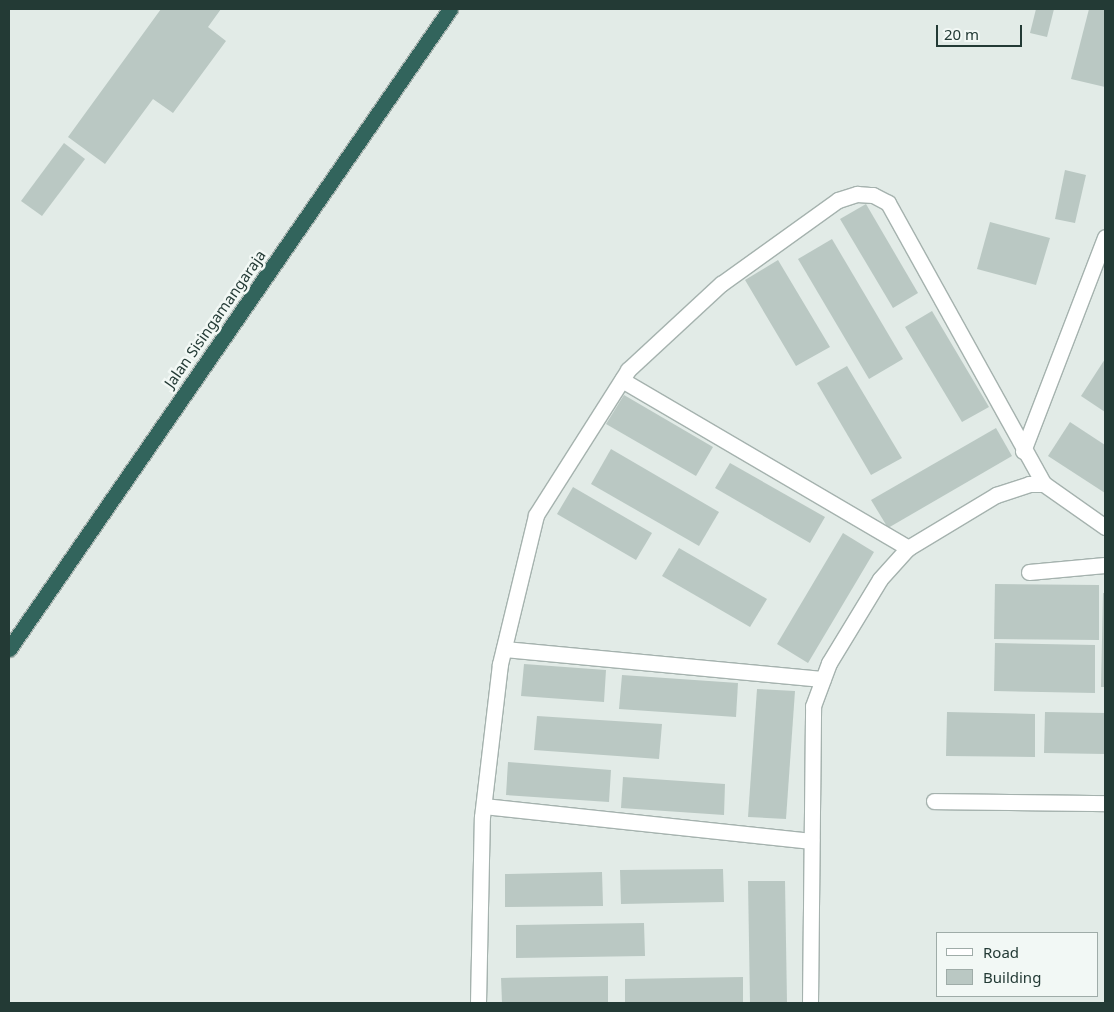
<!DOCTYPE html>
<style>
body{margin:0}
#map{position:relative;width:1114px;height:1012px;overflow:hidden;background:#e2ebe7;font-family:"Noto Sans",sans-serif}
div>[style]{position:absolute}
.building>*{inset:0;background:#bac8c3}
.roads{filter:drop-shadow(1px 0 #a5b2ae) drop-shadow(-1px 0 #a5b2ae) drop-shadow(0 1px #a5b2ae) drop-shadow(0 -1px #a5b2ae)}
.street>*{height:15px;margin:-7.5px;padding:0 7.5px;transform-origin:7.5px;border-radius:7.5px;background:#fff}
.highway>*{height:15px;margin:-7.5px;padding:0 7.5px;transform-origin:7.5px;border-radius:7.5px;background:#32645c}
span{translate:-50% -50%;white-space:nowrap;text-align:center;line-height:1.15;-webkit-text-stroke:5px #f2f8f5;paint-order:stroke}
.street-label{font-size:15px;color:#233a35}
.frame{position:absolute;inset:0;border:10px solid #233a35;pointer-events:none}
.legend{position:absolute;left:936px;top:932px;width:162px;height:65px;box-sizing:border-box;background:#f2f8f5;border:1px solid #9faca8;margin:0;padding:6px 9px;list-style:none;font-size:15px;color:#233a35}
.legend li{display:flex;align-items:center;gap:10px;height:25px}
.legend b{width:25px;border:1px solid #9faca8}
.scale{position:absolute;left:936px;top:25px;width:86px;height:22px;box-sizing:border-box;border:2px solid #233a35;border-top:0;padding-left:6px;font-size:15px;line-height:18px;white-space:nowrap;color:#233a35;-webkit-text-stroke:4px #f2f8f5;paint-order:stroke}
</style>
<div id="map">
<div class="building">
<div style="clip-path:polygon(161px 9px,221px 9px,208px 27px,226px 41px,173px 113px,153px 99px,105px 164px,68px 137px)"></div>
<div style="clip-path:polygon(1036px 9px,1054px 9px,1047px 37px,1030px 33px)"></div>
<div style="clip-path:polygon(1089px 9px,1105px 9px,1105px 87px,1071px 79px)"></div>
<div style="clip-path:polygon(64px 143px,85px 159px,42px 216px,21px 201px)"></div>
<div style="clip-path:polygon(1065px 170px,1086px 175px,1075px 223px,1055px 219px)"></div>
<div style="clip-path:polygon(866px 204px,918px 293px,893px 308px,840px 219px)"></div>
<div style="clip-path:polygon(990px 222px,1050px 238px,1036px 285px,977px 269px)"></div>
<div style="clip-path:polygon(832px 239px,903px 359px,869px 379px,798px 259px)"></div>
<div style="clip-path:polygon(778px 260px,830px 347px,796px 366px,745px 280px)"></div>
<div style="clip-path:polygon(932px 311px,989px 407px,962px 422px,905px 327px)"></div>
<div style="clip-path:polygon(1105px 359px,1105px 412px,1081px 396px)"></div>
<div style="clip-path:polygon(847px 366px,902px 458px,871px 475px,817px 383px)"></div>
<div style="clip-path:polygon(624px 395px,713px 447px,696px 476px,606px 424px)"></div>
<div style="clip-path:polygon(1070px 422px,1105px 445px,1105px 493px,1048px 456px)"></div>
<div style="clip-path:polygon(996px 428px,1012px 456px,888px 528px,871px 500px)"></div>
<div style="clip-path:polygon(611px 449px,719px 512px,699px 546px,591px 484px)"></div>
<div style="clip-path:polygon(730px 463px,825px 517px,810px 543px,715px 488px)"></div>
<div style="clip-path:polygon(573px 487px,652px 533px,636px 560px,557px 514px)"></div>
<div style="clip-path:polygon(843px 533px,874px 552px,808px 663px,777px 644px)"></div>
<div style="clip-path:polygon(679px 548px,767px 599px,750px 627px,662px 576px)"></div>
<div style="clip-path:polygon(995px 584px,1099px 585px,1099px 640px,994px 639px)"></div>
<div style="clip-path:polygon(1103px 593px,1105px 593px,1105px 687px,1101px 687px)"></div>
<div style="clip-path:polygon(995px 643px,1095px 645px,1095px 693px,994px 691px)"></div>
<div style="clip-path:polygon(524px 664px,606px 670px,604px 702px,521px 696px)"></div>
<div style="clip-path:polygon(622px 675px,738px 683px,736px 717px,619px 709px)"></div>
<div style="clip-path:polygon(757px 689px,795px 691px,786px 819px,748px 817px)"></div>
<div style="clip-path:polygon(947px 712px,1035px 714px,1035px 757px,946px 756px)"></div>
<div style="clip-path:polygon(1045px 712px,1105px 713px,1105px 754px,1044px 753px)"></div>
<div style="clip-path:polygon(537px 716px,662px 724px,659px 759px,534px 750px)"></div>
<div style="clip-path:polygon(508px 762px,611px 770px,609px 802px,506px 795px)"></div>
<div style="clip-path:polygon(623px 777px,725px 784px,724px 815px,621px 808px)"></div>
<div style="clip-path:polygon(723px 869px,724px 902px,621px 904px,620px 870px)"></div>
<div style="clip-path:polygon(602px 872px,603px 906px,505px 907px,505px 874px)"></div>
<div style="clip-path:polygon(748px 881px,785px 881px,787px 1003px,750px 1003px)"></div>
<div style="clip-path:polygon(644px 923px,645px 956px,516px 958px,516px 925px)"></div>
<div style="clip-path:polygon(608px 976px,608px 1003px,502px 1003px,501px 978px)"></div>
<div style="clip-path:polygon(743px 977px,743px 1003px,625px 1003px,625px 979px)"></div>
</div>
<div class="roads">
<div class="street">
<div style="left:622px;top:380px;width:332px;rotate:30.4deg"></div>
<div style="left:1023px;top:451px;width:229px;rotate:-69deg"></div>
<div style="left:1029px;top:572px;width:76px;rotate:-5.3deg"></div>
<div style="left:504px;top:649px;width:320px;rotate:5.4deg"></div>
<div style="left:934px;top:801px;width:171px;rotate:0.7deg"></div>
<div style="left:484px;top:806px;width:329px;rotate:6.1deg"></div>
<div style="left:478px;top:1003px;width:186px;rotate:-88.8deg"></div>
<div style="left:482px;top:817px;width:154px;rotate:-83.3deg"></div>
<div style="left:500px;top:664px;width:153px;rotate:-76.4deg"></div>
<div style="left:536px;top:515px;width:172px;rotate:-57.6deg"></div>
<div style="left:628px;top:370px;width:127px;rotate:-42.8deg"></div>
<div style="left:721px;top:284px;width:144px;rotate:-35.7deg"></div>
<div style="left:838px;top:200px;width:20px;rotate:-18deg"></div>
<div style="left:857px;top:194px;width:16px;rotate:4deg"></div>
<div style="left:873px;top:195px;width:17px;rotate:28deg"></div>
<div style="left:888px;top:203px;width:321px;rotate:61deg"></div>
<div style="left:810px;top:1003px;width:297px;rotate:-89.4deg"></div>
<div style="left:813px;top:706px;width:46px;rotate:-69.6deg"></div>
<div style="left:829px;top:663px;width:98px;rotate:-58.7deg"></div>
<div style="left:880px;top:579px;width:42px;rotate:-47.9deg"></div>
<div style="left:908px;top:548px;width:103px;rotate:-31.1deg"></div>
<div style="left:996px;top:495px;width:35px;rotate:-18deg"></div>
<div style="left:1029px;top:484px;width:15px"></div>
<div style="left:1044px;top:484px;width:75px;rotate:35.2deg"></div>
</div>
<div class="highway">
<div style="left:9px;top:649px;width:777px;rotate:-55.43deg"></div>
</div>
</div>
<div class="street-label">
<span style="left:215px;top:319px;rotate:-55deg">Jalan Sisingamangaraja</span>
</div>
<div class="frame"></div>
<ul class="legend">
<li><b style="height:6px;background:#fff"></b>Road</li>
<li><b style="height:14px;background:#bac8c3"></b>Building</li>
</ul>
<div class="scale">20 m</div>
</div>
